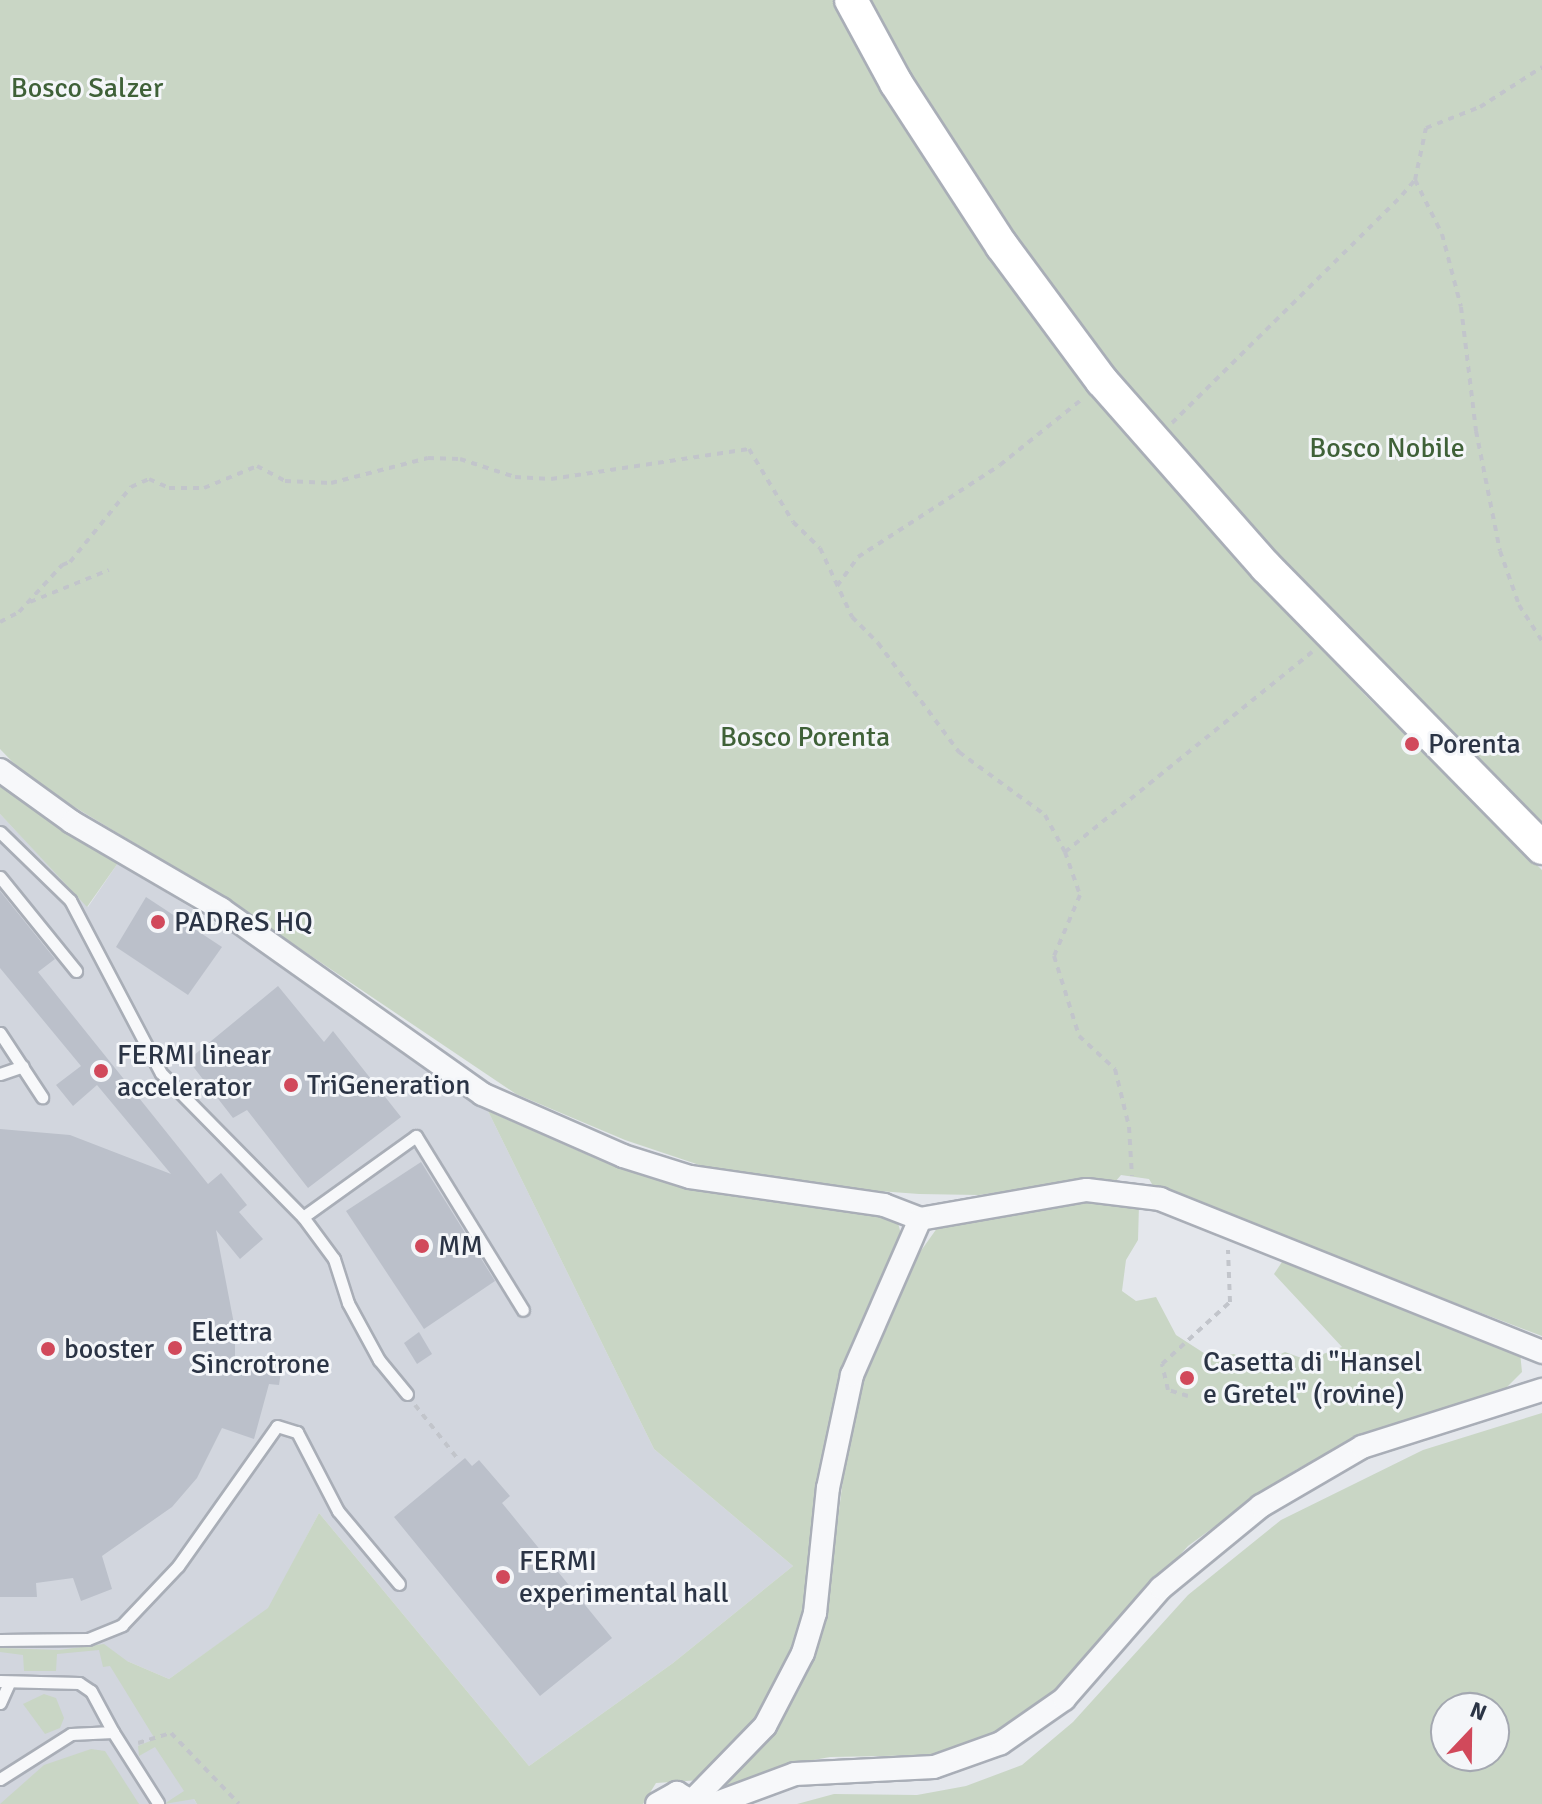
<!DOCTYPE html>
<style>
body{margin:0}
#map{position:relative;width:1542px;height:1804px;overflow:hidden;background:#e4e7ec;font-family:Signika,sans-serif}
div>[style]{position:absolute}
.built>*{inset:0;background:#d2d6de}
.green>*{inset:0;background:#c9d6c5}
.building>*{inset:0;background:#bbc0ca}
.path>*{height:4px;margin-top:-2px;transform-origin:0;background:repeating-linear-gradient(90deg,#c2c5cb 0 6px,transparent 0 12px)}
.roads{filter:drop-shadow(2px 0 #a9aeb7) drop-shadow(-2px 0 #a9aeb7) drop-shadow(0 2px #a9aeb7) drop-shadow(0 -2px #a9aeb7)}
.lane>*{height:11px;margin:-5.5px;padding:0 5.5px;transform-origin:5.5px;border-radius:5.5px;background:#f7f8fa}
.street>*{height:22px;margin:-11px;padding:0 11px;transform-origin:11px;border-radius:11px;background:#f7f8fa}
.secondary>*{height:32px;margin:-16px;padding:0 16px;transform-origin:16px;border-radius:16px;background:#fff}
.dots>*{width:22px;height:22px;translate:-50% -50%;box-sizing:border-box;border:4px solid #f4f6f9;border-radius:50%}
span{translate:-50% -50%;white-space:nowrap;text-align:center;line-height:1.15;-webkit-text-stroke:6px #f4f6f9;paint-order:stroke}
.park-label{font-size:28px;color:#3f6138}
.poi-label{font-size:28px;color:#2b3445}
.left{translate:0 -50%;text-align:left}
.north{position:absolute;left:1430px;top:1692px;width:80px;height:80px;box-sizing:border-box;background:#f4f6f9;border:2px solid #a4a8b1;border-radius:50%;rotate:22deg;font-size:22px;font-weight:700;line-height:32px;text-align:center;color:#2b3445}
.north::after{content:'';display:block;margin:auto;width:28px;height:36px;background:#d1495b;clip-path:polygon(50% 0,100% 100%,50% 72%,0 100%)}
</style>
<div id="map">
<div class="built">
<div style="clip-path:polygon(0 814px,88px 907px,118px 863px,255px 947px,488px 1111px,654px 1449px,793px 1566px,673px 1663px,529px 1766px,319px 1513px,269px 1608px,169px 1679px,127px 1661px,155px 1739px,197px 1804px,0 1804px)"></div>
</div>
<div class="green">
<div style="clip-path:polygon(0 0,838px 0,989px 250px,1116px 425px,1366px 696px,1542px 870px,1542px 1336px,1155px 1189px,1149px 1179px,1121px 1175px,1115px 1182px,1060px 1183px,979px 1195px,919px 1194px,747px 1181px,625px 1140px,516px 1094px,216px 892px,31px 781px,0 749px)"></div>
<div style="clip-path:polygon(867px 0,1542px 0,1542px 828px,1275px 557px,1090px 344px,910px 81px)"></div>
<div style="clip-path:polygon(0 783px,118px 863px,87px 907px,0 814px)"></div>
<div style="clip-path:polygon(488px 1111px,597px 1159px,712px 1192px,871px 1210px,897px 1219px,903px 1242px,841px 1383px,831px 1419px,813px 1580px,786px 1679px,722px 1763px,701px 1780px,656px 1783px,643px 1804px,197px 1804px,194px 1799px,164px 1804px,184px 1791px,155px 1747px,139px 1756px,138px 1746px,155px 1739px,110px 1666px,103px 1667px,99px 1650px,57px 1654px,56px 1671px,24px 1671px,23px 1655px,0 1652px,0 1648px,59px 1650px,104px 1644px,127px 1661px,169px 1679px,268px 1608px,319px 1513px,529px 1766px,673px 1663px,793px 1566px,654px 1449px)"></div>
<div style="clip-path:polygon(1082px 1199px,1139px 1205px,1138px 1240px,1126px 1260px,1122px 1291px,1136px 1301px,1156px 1297px,1176px 1335px,1210px 1357px,1234px 1354px,1256px 1366px,1285px 1352px,1307px 1360px,1342px 1347px,1274px 1274px,1282px 1262px,1315px 1270px,1520px 1352px,1522px 1372px,1506px 1388px,1361px 1437px,1297px 1469px,1236px 1511px,1188px 1546px,1071px 1677px,1034px 1711px,995px 1734px,935px 1755px,830px 1757px,780px 1766px,739px 1786px,722px 1785px,777px 1726px,799px 1690px,816px 1644px,831px 1573px,853px 1401px,903px 1276px,940px 1224px)"></div>
<div style="clip-path:polygon(evenodd,1542px 1413px,1542px 1804px,797px 1804px,834px 1794px,917px 1795px,966px 1786px,1022px 1765px,1073px 1722px,1188px 1595px,1281px 1520px,1423px 1450px,1542px 1413px,1494px 1708px,1494px 1756px,1446px 1756px,1446px 1708px,1494px 1708px)"></div>
<div style="clip-path:polygon(44px 1694px,56px 1698px,64px 1718px,60px 1728px,45px 1734px,23px 1704px)"></div>
<div style="clip-path:polygon(91px 1749px,105px 1751px,139px 1804px,0 1804px,44px 1765px)"></div>
</div>
<div class="building">
<div style="clip-path:polygon(0 891px,55px 959px,38px 972px,208px 1184px,221px 1173px,247px 1205px,239px 1212px,263px 1239px,240px 1259px,216px 1230px,235px 1329px,235px 1359px,282px 1365px,279px 1385px,269px 1384px,254px 1439px,222px 1428px,197px 1478px,172px 1507px,102px 1556px,112px 1589px,81px 1601px,73px 1578px,36px 1583px,37px 1597px,0 1597px,0 1129px,70px 1135px,171px 1174px,97px 1085px,73px 1106px,56px 1085px,81px 1066px,0 968px)"></div>
<div style="clip-path:polygon(146px 897px,222px 947px,188px 995px,116px 947px)"></div>
<div style="clip-path:polygon(278px 986px,324px 1042px,333px 1031px,401px 1117px,308px 1188px,247px 1110px,233px 1118px,188px 1060px)"></div>
<div style="clip-path:polygon(421px 1162px,495px 1281px,424px 1329px,346px 1211px)"></div>
<div style="clip-path:polygon(419px 1332px,432px 1354px,417px 1364px,404px 1343px)"></div>
<div style="clip-path:polygon(465px 1458px,472px 1466px,479px 1460px,510px 1496px,502px 1503px,612px 1638px,540px 1696px,394px 1517px)"></div>
</div>
<div class="path">
<div style="left:1415px;top:180px;width:60px;rotate:63.4deg"></div>
<div style="left:1442px;top:234px;width:75px;rotate:75.4deg"></div>
<div style="left:1461px;top:307px;width:125px;rotate:83.1deg"></div>
<div style="left:1476px;top:431px;width:122px;rotate:78.7deg"></div>
<div style="left:1500px;top:551px;width:57px;rotate:70.6deg"></div>
<div style="left:1519px;top:605px;width:43px;rotate:57.4deg"></div>
<div style="left:1172px;top:423px;width:324px;rotate:-44.7deg"></div>
<div style="left:1402px;top:195px;width:20px;rotate:-49deg"></div>
<div style="left:1415px;top:180px;width:53px;rotate:-78.1deg"></div>
<div style="left:1426px;top:128px;width:58px;rotate:-21.3deg"></div>
<div style="left:1480px;top:107px;width:74px;rotate:-32.8deg"></div>
<div style="left:837px;top:586px;width:36px;rotate:-54deg"></div>
<div style="left:858px;top:557px;width:169px;rotate:-32.9deg"></div>
<div style="left:1000px;top:465px;width:105px;rotate:-38.8deg"></div>
<div style="left:30px;top:602px;width:85px;rotate:-22.1deg"></div>
<div style="left:0;top:622px;width:21px;rotate:-28deg"></div>
<div style="left:19px;top:612px;width:64px;rotate:-47.5deg"></div>
<div style="left:62px;top:565px;width:9px;rotate:-21deg"></div>
<div style="left:70px;top:562px;width:97px;rotate:-50.9deg"></div>
<div style="left:131px;top:487px;width:20px;rotate:-24deg"></div>
<div style="left:149px;top:479px;width:22px;rotate:24deg"></div>
<div style="left:169px;top:488px;width:35px"></div>
<div style="left:204px;top:488px;width:57px;rotate:-22.5deg"></div>
<div style="left:257px;top:466px;width:32px;rotate:28deg"></div>
<div style="left:285px;top:481px;width:46px;rotate:2.5deg"></div>
<div style="left:331px;top:483px;width:100px;rotate:-14.5deg"></div>
<div style="left:428px;top:458px;width:32px;rotate:2deg"></div>
<div style="left:460px;top:459px;width:58px;rotate:18.1deg"></div>
<div style="left:515px;top:477px;width:36px;rotate:3deg"></div>
<div style="left:551px;top:479px;width:200px;rotate:-8.6deg"></div>
<div style="left:749px;top:449px;width:85px;rotate:58.9deg"></div>
<div style="left:793px;top:522px;width:37px;rotate:44deg"></div>
<div style="left:820px;top:548px;width:76px;rotate:65.1deg"></div>
<div style="left:852px;top:617px;width:37px;rotate:45deg"></div>
<div style="left:878px;top:643px;width:136px;rotate:53.4deg"></div>
<div style="left:959px;top:752px;width:107px;rotate:36.2deg"></div>
<div style="left:1045px;top:815px;width:42px;rotate:61.6deg"></div>
<div style="left:1065px;top:852px;width:46px;rotate:70.8deg"></div>
<div style="left:1080px;top:895px;width:66px;rotate:113.1deg"></div>
<div style="left:1054px;top:956px;width:84px;rotate:72.6deg"></div>
<div style="left:1079px;top:1036px;width:49px;rotate:42.5deg"></div>
<div style="left:1115px;top:1069px;width:60px;rotate:76.4deg"></div>
<div style="left:1129px;top:1127px;width:49px;rotate:86.5deg"></div>
<div style="left:1065px;top:852px;width:318px;rotate:-39deg"></div>
<div style="left:1188px;top:1396px;width:21px;rotate:-163deg"></div>
<div style="left:1168px;top:1390px;width:27px;rotate:-103deg"></div>
<div style="left:1162px;top:1364px;width:92px;rotate:-42.4deg"></div>
<div style="left:1230px;top:1302px;width:52px;rotate:-92.2deg"></div>
<div style="left:415px;top:1405px;width:68px;rotate:51.6deg"></div>
<div style="left:138px;top:1743px;width:34px;rotate:-17deg"></div>
<div style="left:171px;top:1733px;width:98px;rotate:46.2deg"></div>
</div>
<div class="roads">
<div class="lane">
<div style="left:0;top:832px;width:98px;rotate:44.2deg"></div>
<div style="left:70px;top:900px;width:195px;rotate:62.3deg"></div>
<div style="left:161px;top:1073px;width:202px;rotate:45.4deg"></div>
<div style="left:303px;top:1217px;width:139px;rotate:-35.6deg"></div>
<div style="left:416px;top:1136px;width:204px;rotate:58.4deg"></div>
<div style="left:0;top:877px;width:121px;rotate:51deg"></div>
<div style="left:0;top:1033px;width:77px;rotate:56.7deg"></div>
<div style="left:0;top:1074px;width:24px;rotate:-19deg"></div>
<div style="left:303px;top:1217px;width:52px;rotate:53.6deg"></div>
<div style="left:334px;top:1259px;width:46px;rotate:72.3deg"></div>
<div style="left:348px;top:1303px;width:65px;rotate:61.5deg"></div>
<div style="left:379px;top:1360px;width:44px;rotate:50.5deg"></div>
<div style="left:0;top:1640px;width:88px;rotate:-0.7deg"></div>
<div style="left:88px;top:1639px;width:37px;rotate:-22deg"></div>
<div style="left:122px;top:1625px;width:81px;rotate:-46.5deg"></div>
<div style="left:178px;top:1566px;width:171px;rotate:-54.7deg"></div>
<div style="left:277px;top:1426px;width:21px;rotate:17deg"></div>
<div style="left:297px;top:1432px;width:89px;rotate:62.6deg"></div>
<div style="left:338px;top:1511px;width:95px;rotate:50.1deg"></div>
<div style="left:0;top:1681px;width:79px;rotate:1.5deg"></div>
<div style="left:79px;top:1683px;width:14px;rotate:34deg"></div>
<div style="left:91px;top:1691px;width:47px;rotate:61.8deg"></div>
<div style="left:113px;top:1732px;width:42px;rotate:177.3deg"></div>
<div style="left:71px;top:1734px;width:84px;rotate:147.6deg"></div>
<div style="left:0;top:1703px;width:22px;rotate:-66deg"></div>
<div style="left:113px;top:1732px;width:84px;rotate:57.6deg"></div>
</div>
<div class="street">
<div style="left:0;top:770px;width:89px;rotate:35.8deg"></div>
<div style="left:72px;top:822px;width:173px;rotate:30.3deg"></div>
<div style="left:221px;top:909px;width:320px;rotate:35.3deg"></div>
<div style="left:482px;top:1094px;width:154px;rotate:23.7deg"></div>
<div style="left:623px;top:1156px;width:70px;rotate:17.4deg"></div>
<div style="left:690px;top:1177px;width:196px;rotate:8.2deg"></div>
<div style="left:884px;top:1205px;width:39px;rotate:21deg"></div>
<div style="left:920px;top:1219px;width:169px;rotate:-9.9deg"></div>
<div style="left:1087px;top:1190px;width:74px;rotate:7deg"></div>
<div style="left:1160px;top:1199px;width:412px;rotate:21.8deg"></div>
<div style="left:693px;top:1800px;width:103px;rotate:-45.8deg"></div>
<div style="left:765px;top:1726px;width:82px;rotate:-62.5deg"></div>
<div style="left:803px;top:1653px;width:42px;rotate:-73.3deg"></div>
<div style="left:815px;top:1613px;width:126px;rotate:-84.1deg"></div>
<div style="left:828px;top:1488px;width:116px;rotate:-78deg"></div>
<div style="left:852px;top:1375px;width:170px;rotate:-66.4deg"></div>
<div style="left:657px;top:1804px;width:23px;rotate:-29deg"></div>
<div style="left:677px;top:1793px;width:22px;rotate:30deg"></div>
<div style="left:714px;top:1804px;width:86px;rotate:-20.3deg"></div>
<div style="left:795px;top:1774px;width:139px;rotate:-2.9deg"></div>
<div style="left:934px;top:1767px;width:71px;rotate:-19.7deg"></div>
<div style="left:1001px;top:1743px;width:77px;rotate:-34.9deg"></div>
<div style="left:1064px;top:1699px;width:147px;rotate:-48.9deg"></div>
<div style="left:1161px;top:1588px;width:129px;rotate:-39.4deg"></div>
<div style="left:1261px;top:1506px;width:117px;rotate:-30.3deg"></div>
<div style="left:1362px;top:1447px;width:189px;rotate:-17.6deg"></div>
</div>
<div class="secondary">
<div style="left:851px;top:0;width:94px;rotate:61.5deg"></div>
<div style="left:896px;top:83px;width:194px;rotate:57deg"></div>
<div style="left:1002px;top:246px;width:168px;rotate:53.5deg"></div>
<div style="left:1102px;top:381px;width:248px;rotate:48.6deg"></div>
<div style="left:1266px;top:567px;width:394px;rotate:45.5deg"></div>
</div>
</div>
<div class="dots">
<div style="left:1412px;top:744px;background:#d1495b"></div>
<div style="left:158px;top:922px;background:#d1495b"></div>
<div style="left:101px;top:1071px;background:#d1495b"></div>
<div style="left:291px;top:1085px;background:#d1495b"></div>
<div style="left:422px;top:1246px;background:#d1495b"></div>
<div style="left:175px;top:1348px;background:#d1495b"></div>
<div style="left:48px;top:1349px;background:#d1495b"></div>
<div style="left:1187px;top:1378px;background:#d1495b"></div>
<div style="left:503px;top:1577px;background:#d1495b"></div>
</div>
<div class="park-label">
<span style="left:87px;top:88px">Bosco Salzer</span>
<span style="left:1387px;top:448px">Bosco Nobile</span>
<span style="left:805px;top:737px">Bosco Porenta</span>
</div>
<div class="poi-label">
<span class="left" style="left:1428px;top:744px">Porenta</span>
<span class="left" style="left:174px;top:922px">PADReS HQ</span>
<span class="left" style="left:117px;top:1071px">FERMI linear<br>accelerator</span>
<span class="left" style="left:307px;top:1085px">TriGeneration</span>
<span class="left" style="left:438px;top:1246px">MM</span>
<span class="left" style="left:191px;top:1348px">Elettra<br>Sincrotrone</span>
<span class="left" style="left:64px;top:1349px">booster</span>
<span class="left" style="left:1203px;top:1378px">Casetta di "Hansel<br>e Gretel" (rovine)</span>
<span class="left" style="left:519px;top:1577px">FERMI<br>experimental hall</span>
</div>
<div class="north">N</div>
</div>
